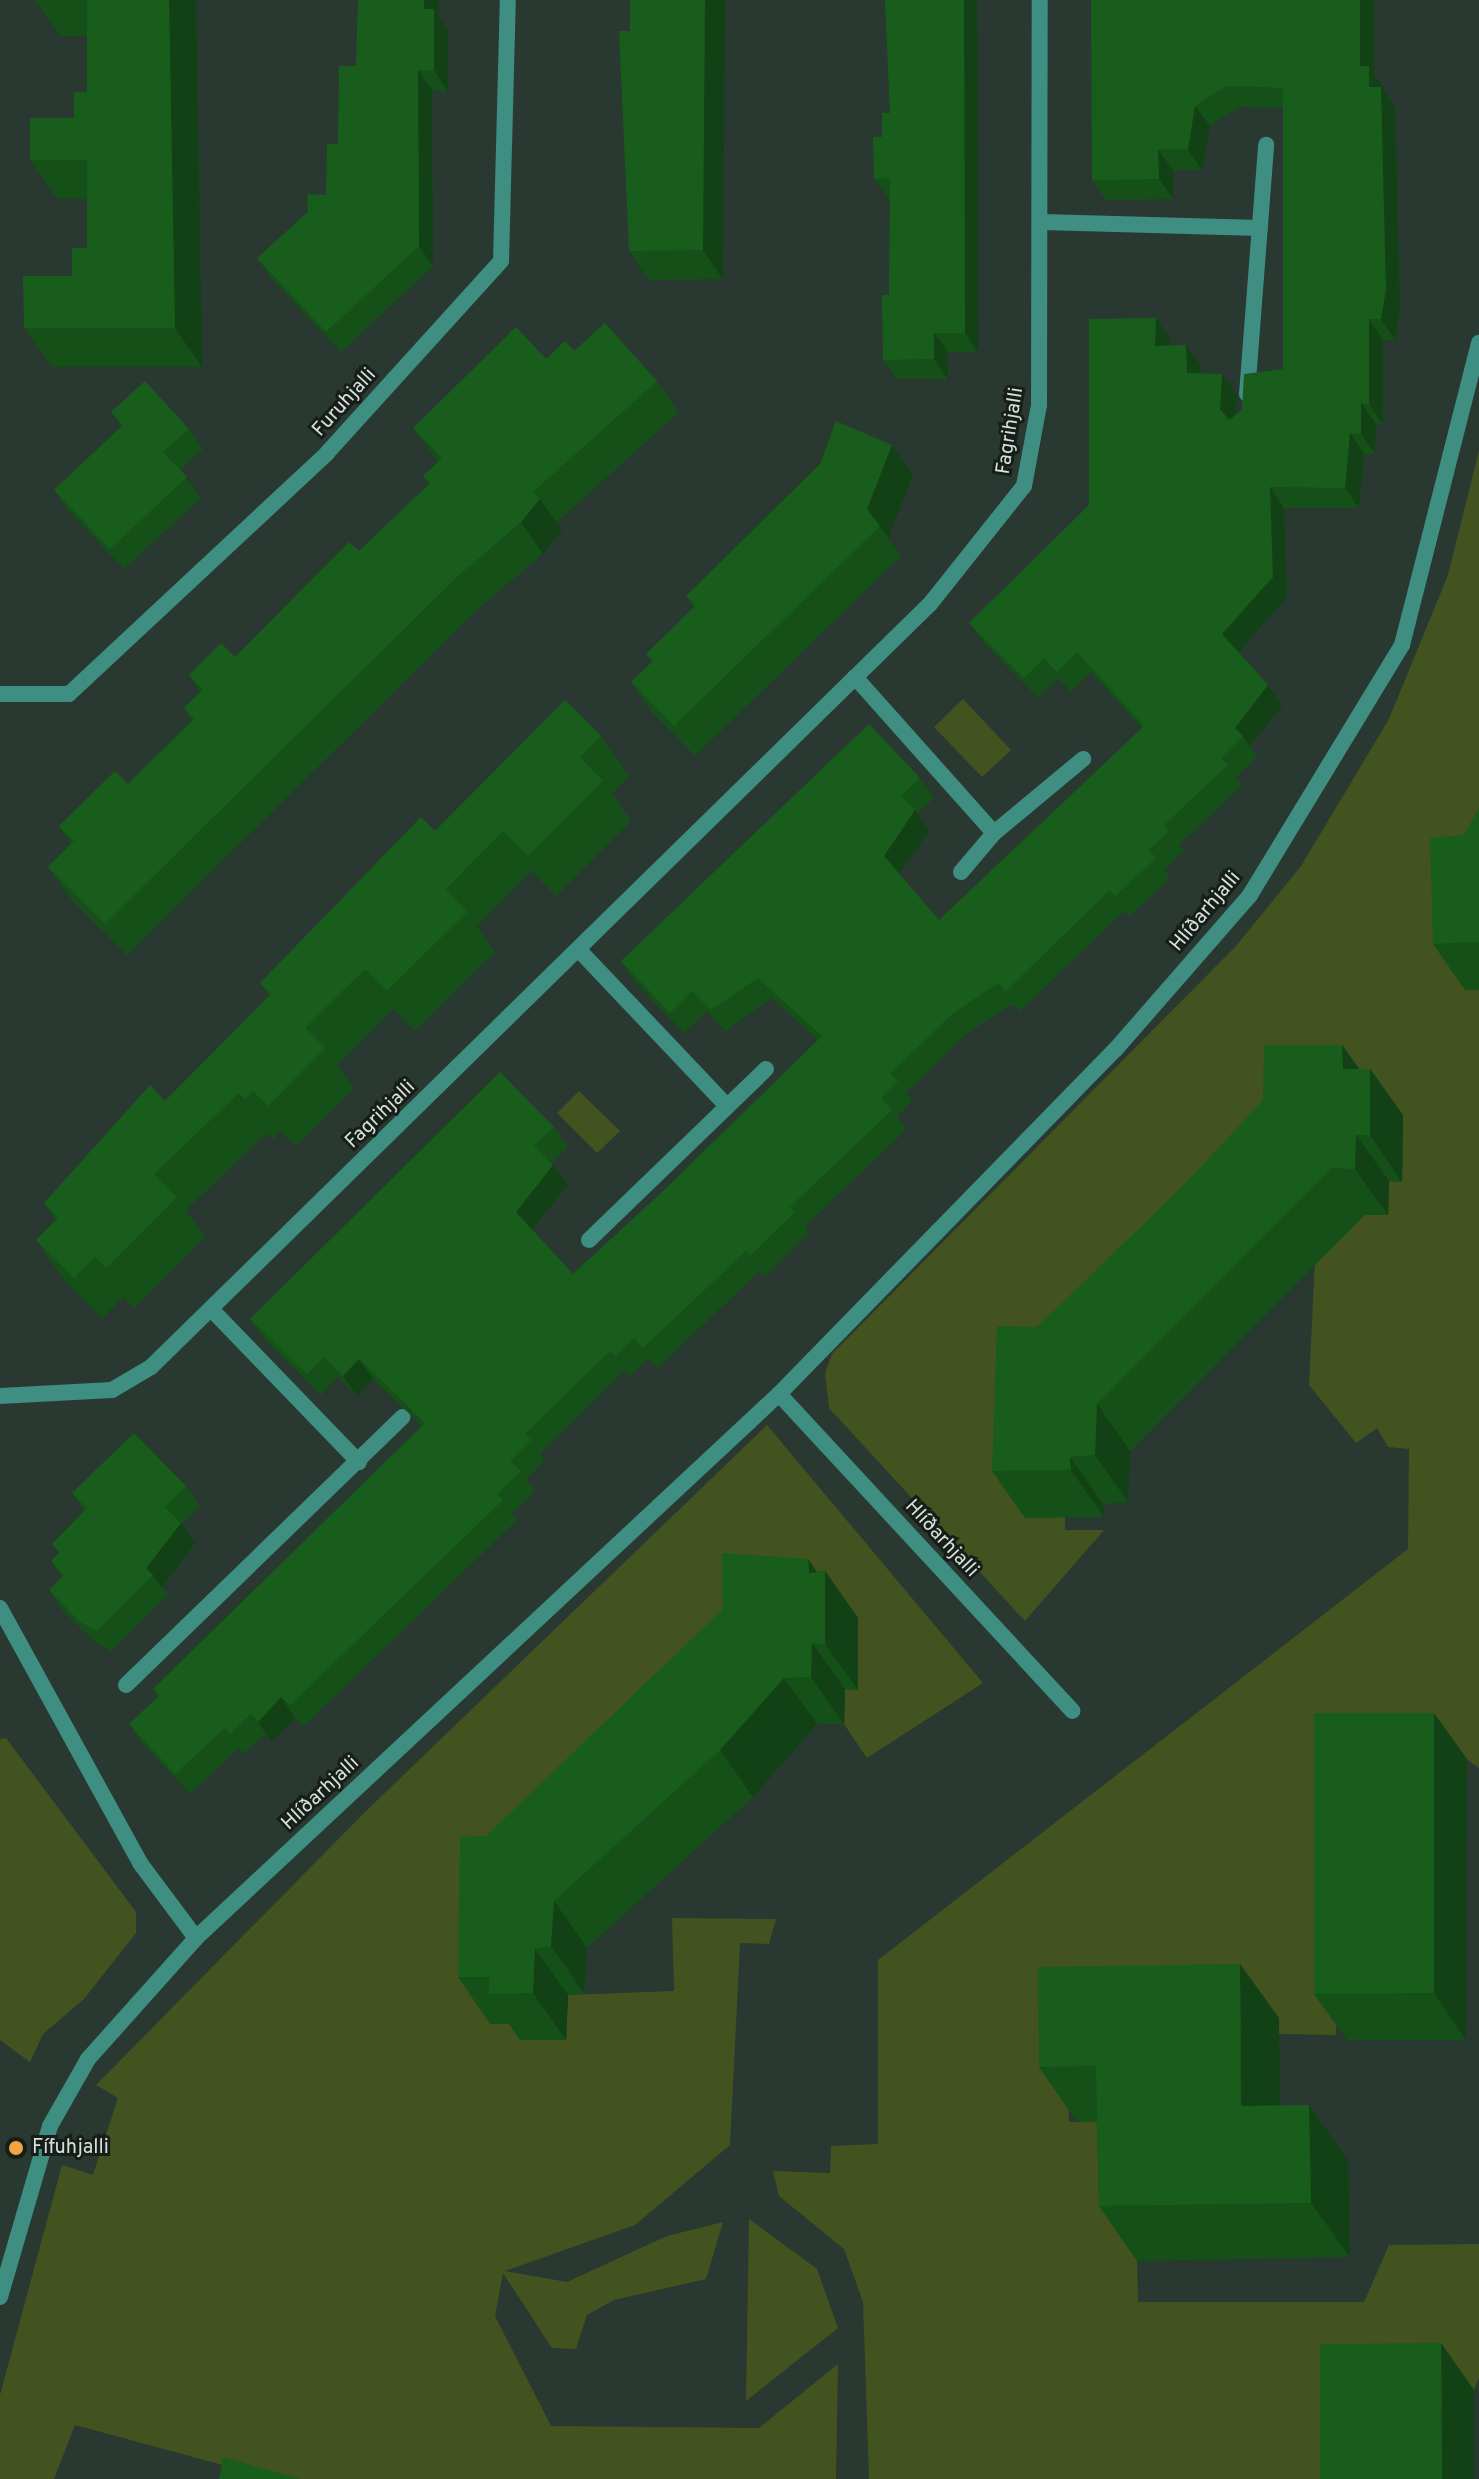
<!DOCTYPE html>
<meta charset="utf-8">
<style>
body{margin:0}
#map{position:relative;width:1479px;height:2479px;overflow:hidden;background:#293931;font-family:Overpass,sans-serif}
div>[style]{position:absolute}
.green>*{inset:0;background:#42531f}
.minor>*{height:16px;margin:-8px;padding:0 8px;transform-origin:8px;border-radius:8px;background:#3e8e81}
.tertiary>*{height:16px;margin:-8px;padding:0 8px;transform-origin:8px;border-radius:8px;background:#3e8e81}
.wall>*{inset:0;background:#155018}
.shaded-wall>*{inset:0;background:#114114}
.building>*{inset:0;background:#185d1c}
.dots>*{width:22px;height:22px;translate:-50% -50%;box-sizing:border-box;border:4px solid #171e1a;border-radius:50%}
span{translate:-50% -50%;white-space:nowrap;text-align:center;line-height:1.15;-webkit-text-stroke:6px #171e1a;paint-order:stroke}
.street-label{font-size:20px;color:#d7e1db}
.poi-label{font-size:20px;color:#d7e1db}
.left{translate:0 -50%;text-align:left}
</style>
<div id="map">
<div class="green">
<div style="clip-path:polygon(1479px 450px,1479px 884px,1465px 990px,1479px 990px,1479px 1768px,1466px 1759px,1336px 1761px,1336px 2035px,1279px 2034px,1278px 2019px,1068px 2092px,1069px 2122px,1161px 2120px,1135px 2155px,1138px 2302px,1364px 2302px,1389px 2245px,1479px 2244px,1479px 2378px,1474px 2390px,1333px 2479px,869px 2479px,863px 2302px,844px 2249px,779px 2196px,773px 2171px,830px 2173px,831px 2146px,878px 2144px,878px 1960px,1408px 1549px,1409px 1449px,1388px 1447px,1377px 1428px,1356px 1443px,1309px 1385px,1315px 1259px,1365px 1215px,1388px 1215px,1389px 1181px,1402px 1181px,1403px 1116px,1025px 1517px,1065px 1517px,1065px 1530px,1104px 1530px,1025px 1621px,829px 1408px,825px 1373px,832px 1354px,1236px 946px,1301px 866px,1389px 719px,1448px 575px)"></div>
<div style="clip-path:polygon(963px 699px,1011px 750px,982px 777px,934px 727px)"></div>
<div style="clip-path:polygon(579px 1091px,620px 1131px,597px 1153px,557px 1113px)"></div>
<div style="clip-path:polygon(767px 1425px,983px 1683px,867px 1758px,844px 1724px,845px 1689px,858px 1690px,858px 1618px,490px 2023px,523px 2024px,566px 2040px,568px 1995px,674px 1991px,672px 1918px,776px 1919px,769px 1944px,740px 1943px,730px 2145px,635px 2225px,505px 2271px,567px 2282px,667px 2236px,723px 2222px,706px 2279px,614px 2300px,587px 2315px,576px 2349px,552px 2348px,503px 2273px,495px 2316px,551px 2426px,759px 2428px,838px 2364px,836px 2479px,274px 2479px,75px 2425px,54px 2479px,0 2479px,0 2395px,62px 2165px,93px 2175px,118px 2098px,96px 2085px,364px 1813px)"></div>
<div style="clip-path:polygon(6px 1738px,136px 1912px,136px 1933px,84px 1999px,43px 2034px,30px 2062px,0 2040px,0 1739px)"></div>
<div style="clip-path:polygon(749px 2219px,817px 2269px,838px 2328px,746px 2401px)"></div>
</div>
<div class="minor">
<div style="left:1042px;top:222px;width:218px;rotate:1.6deg"></div>
<div style="left:1247px;top:394px;width:250px;rotate:-85.6deg"></div>
<div style="left:855px;top:677px;width:209px;rotate:48.3deg"></div>
<div style="left:0;top:694px;width:69px"></div>
<div style="left:69px;top:694px;width:353px;rotate:-43deg"></div>
<div style="left:327px;top:453px;width:259px;rotate:-47.8deg"></div>
<div style="left:501px;top:261px;width:261px;rotate:-88.5deg"></div>
<div style="left:961px;top:872px;width:51px;rotate:-49.8deg"></div>
<div style="left:994px;top:833px;width:116px;rotate:-39.7deg"></div>
<div style="left:578px;top:949px;width:215px;rotate:46.5deg"></div>
<div style="left:589px;top:1240px;width:246px;rotate:-44deg"></div>
<div style="left:211px;top:1309px;width:213px;rotate:46deg"></div>
<div style="left:779px;top:1394px;width:432px;rotate:47.2deg"></div>
<div style="left:0;top:1396px;width:112px;rotate:-3.1deg"></div>
<div style="left:112px;top:1390px;width:45px;rotate:-30.5deg"></div>
<div style="left:151px;top:1367px;width:1090px;rotate:-44.41deg"></div>
<div style="left:930px;top:604px;width:151px;rotate:-51.5deg"></div>
<div style="left:1024px;top:486px;width:82px;rotate:-79.5deg"></div>
<div style="left:1039px;top:405px;width:405px;rotate:-89.9deg"></div>
<div style="left:0;top:1608px;width:291px;rotate:61.2deg"></div>
<div style="left:140px;top:1863px;width:94px;rotate:53.3deg"></div>
<div style="left:126px;top:1685px;width:385px;rotate:-44.1deg"></div>
</div>
<div class="tertiary">
<div style="left:0;top:2297px;width:178px;rotate:-73.7deg"></div>
<div style="left:50px;top:2126px;width:77px;rotate:-60.4deg"></div>
<div style="left:88px;top:2059px;width:162px;rotate:-48.2deg"></div>
<div style="left:196px;top:1938px;width:797px;rotate:-43.02deg"></div>
<div style="left:779px;top:1394px;width:481px;rotate:-45.7deg"></div>
<div style="left:1115px;top:1050px;width:206px;rotate:-48.9deg"></div>
<div style="left:1250px;top:895px;width:293px;rotate:-58.7deg"></div>
<div style="left:1402px;top:645px;width:312px;rotate:-75.7deg"></div>
</div>
<div class="wall">
<div style="clip-path:polygon(35px 0,196px 0,202px 367px,52px 367px,24px 328px,72px 276px,87px 248px,87px 199px,57px 199px,30px 160px,74px 118px,87px 92px,87px 36px,60px 36px)"></div>
<div style="clip-path:polygon(885px 0,977px 0,978px 352px,948px 352px,948px 379px,897px 379px,883px 360px,889px 295px,890px 198px,888px 198px,874px 179px,882px 137px,890px 113px)"></div>
<div style="clip-path:polygon(1091px 0,1374px 0,1374px 74px,1383px 86px,1383px 89px,1395px 107px,1400px 310px,1395px 340px,1383px 340px,1383px 424px,1376px 424px,1375px 454px,1364px 454px,1359px 508px,1284px 508px,1287px 597px,1238px 652px,1268px 685px,1282px 706px,1250px 746px,1257px 757px,1236px 777px,1242px 785px,1179px 845px,1184px 851px,1164px 869px,1170px 878px,1130px 916px,1124px 911px,1020px 1011px,1012px 1004px,966px 1034px,906px 1093px,912px 1101px,897px 1116px,906px 1130px,805px 1226px,809px 1232px,765px 1276px,760px 1271px,657px 1368px,648px 1358px,630px 1376px,624px 1371px,540px 1453px,545px 1460px,526px 1479px,535px 1491px,512px 1513px,517px 1520px,304px 1726px,295px 1718px,272px 1742px,265px 1734px,244px 1754px,239px 1748px,190px 1794px,143px 1744px,129px 1724px,158px 1697px,153px 1689px,422px 1426px,373px 1379px,357px 1396px,338px 1377px,321px 1395px,264px 1339px,250px 1319px,554px 1127px,568px 1147px,551px 1163px,568px 1185px,532px 1230px,573px 1274px,658px 1196px,818px 1040px,772px 998px,725px 1031px,707px 1011px,684px 1033px,635px 982px,621px 961px,920px 778px,934px 798px,917px 814px,929px 831px,899px 874px,939px 920px,1142px 728px,1091px 672px,1071px 692px,1058px 678px,1038px 698px,984px 643px,969px 623px,1089px 505px,1156px 318px,1170px 339px,1170px 345px,1186px 345px,1201px 366px,1201px 373px,1237px 394px,1235px 415px,1242px 410px,1283px 369px,1283px 108px,1240px 107px,1210px 126px,1202px 170px,1173px 170px,1173px 199px,1106px 200px,1092px 180px)"></div>
<div style="clip-path:polygon(438px 16px,448px 30px,448px 91px,432px 90px,433px 266px,341px 352px,271px 278px,257px 258px,326px 195px,356px 66px)"></div>
<div style="clip-path:polygon(630px 31px,723px 279px,649px 280px,629px 251px)"></div>
<div style="clip-path:polygon(574px 351px,657px 381px,679px 412px,556px 523px,562px 530px,543px 554px,480px 607px,127px 955px,70px 898px,48px 867px,71px 844px,59px 826px,128px 784px,192px 720px,184px 708px,200px 692px,189px 675px,235px 657px,359px 551px,429px 485px,423px 476px,438px 462px,413px 428px,546px 359px)"></div>
<div style="clip-path:polygon(111px 412px,189px 429px,203px 449px,180px 470px,201px 498px,124px 569px,68px 510px,54px 490px,121px 427px)"></div>
<div style="clip-path:polygon(892px 445px,913px 475px,888px 538px,901px 556px,695px 756px,652px 712px,631px 682px,652px 662px,646px 654px,694px 607px,686px 596px)"></div>
<div style="clip-path:polygon(601px 736px,629px 776px,612px 793px,631px 821px,556px 896px,531px 871px,477px 926px,495px 952px,415px 1031px,393px 1009px,337px 1065px,354px 1088px,296px 1146px,281px 1131px,274px 1139px,267px 1133px,186px 1210px,205px 1237px,134px 1308px,123px 1297px,102px 1318px,64px 1280px,36px 1240px,55px 1220px,44px 1203px,165px 1101px,269px 996px,260px 983px,435px 831px)"></div>
<div style="clip-path:polygon(1479px 809px,1479px 990px,1465px 990px,1433px 944px,1464px 835px)"></div>
<div style="clip-path:polygon(1342px 1045px,1359px 1069px,1370px 1069px,1403px 1115px,1402px 1182px,1389px 1181px,1388px 1215px,1365px 1215px,1130px 1451px,1128px 1502px,1103px 1504px,1104px 1517px,1025px 1518px,992px 1471px,1037px 1327px)"></div>
<div style="clip-path:polygon(186px 1486px,200px 1506px,182px 1524px,195px 1543px,162px 1587px,168px 1595px,111px 1651px,95px 1642px,63px 1611px,49px 1590px,62px 1577px,51px 1561px,58px 1553px,52px 1544px,84px 1511px,72px 1493px)"></div>
<div style="clip-path:polygon(825px 1571px,858px 1618px,858px 1690px,845px 1689px,844px 1724px,817px 1724px,753px 1797px,587px 1948px,584px 1993px,568px 1995px,566px 2040px,520px 2040px,509px 2024px,490px 2024px,458px 1977px,486px 1836px,818px 1572px)"></div>
<div style="clip-path:polygon(1467px 1759px,1466px 2040px,1347px 2040px,1314px 1994px)"></div>
<div style="clip-path:polygon(1279px 2018px,1279px 2106px,1309px 2105px,1348px 2160px,1350px 2257px,1137px 2261px,1099px 2206px,1097px 2121px,1077px 2122px,1039px 2067px)"></div>
</div>
<div class="shaded-wall">
<div style="clip-path:polygon(169px 0,196px 0,202px 367px,175px 328px)"></div>
<div style="clip-path:polygon(424px 0,439px 0,438px 16px,448px 30px,448px 91px,434px 70px,424px 9px)"></div>
<div style="clip-path:polygon(705px 0,725px 0,723px 279px,703px 250px)"></div>
<div style="clip-path:polygon(964px 0,977px 0,978px 352px,965px 333px)"></div>
<div style="clip-path:polygon(1360px 0,1374px 0,1374px 74px,1383px 86px,1383px 89px,1395px 107px,1400px 310px,1395px 340px,1381px 319px,1360px 66px)"></div>
<div style="clip-path:polygon(418px 70px,432px 90px,433px 266px,419px 246px)"></div>
<div style="clip-path:polygon(1195px 106px,1210px 126px,1202px 170px,1188px 149px)"></div>
<div style="clip-path:polygon(1158px 150px,1173px 170px,1173px 199px,1159px 179px)"></div>
<div style="clip-path:polygon(1156px 318px,1170px 339px,1169px 366px,1155px 346px)"></div>
<div style="clip-path:polygon(1369px 319px,1383px 340px,1383px 424px,1369px 404px)"></div>
<div style="clip-path:polygon(934px 333px,948px 352px,948px 379px,934px 359px)"></div>
<div style="clip-path:polygon(1186px 345px,1201px 366px,1201px 394px,1187px 373px)"></div>
<div style="clip-path:polygon(1222px 374px,1237px 394px,1234px 429px,1220px 409px)"></div>
<div style="clip-path:polygon(1361px 403px,1376px 424px,1375px 454px,1361px 434px)"></div>
<div style="clip-path:polygon(1350px 433px,1364px 454px,1359px 508px,1345px 488px)"></div>
<div style="clip-path:polygon(892px 445px,913px 475px,888px 538px,867px 509px)"></div>
<div style="clip-path:polygon(1270px 487px,1284px 508px,1287px 597px,1236px 655px,1222px 634px)"></div>
<div style="clip-path:polygon(540px 499px,562px 530px,543px 554px,521px 522px)"></div>
<div style="clip-path:polygon(1268px 685px,1282px 706px,1250px 746px,1235px 728px)"></div>
<div style="clip-path:polygon(915px 810px,929px 831px,898px 876px,884px 856px)"></div>
<div style="clip-path:polygon(1342px 1045px,1370px 1084px,1370px 1069px,1403px 1115px,1402px 1182px,1370px 1135px,1343px 1069px)"></div>
<div style="clip-path:polygon(1356px 1135px,1389px 1181px,1388px 1215px,1355px 1169px)"></div>
<div style="clip-path:polygon(553px 1165px,568px 1185px,530px 1232px,516px 1212px)"></div>
<div style="clip-path:polygon(359px 1359px,373px 1379px,357px 1396px,343px 1376px)"></div>
<div style="clip-path:polygon(1097px 1404px,1130px 1451px,1128px 1502px,1095px 1455px)"></div>
<div style="clip-path:polygon(1070px 1457px,1103px 1504px,1104px 1517px,1071px 1470px)"></div>
<div style="clip-path:polygon(181px 1523px,195px 1543px,162px 1587px,153px 1575px,146px 1568px)"></div>
<div style="clip-path:polygon(808px 1559px,825px 1583px,825px 1571px,858px 1618px,858px 1690px,825px 1644px,809px 1573px)"></div>
<div style="clip-path:polygon(812px 1643px,845px 1689px,844px 1724px,811px 1677px)"></div>
<div style="clip-path:polygon(784px 1678px,817px 1724px,753px 1797px,720px 1750px)"></div>
<div style="clip-path:polygon(281px 1697px,295px 1718px,272px 1742px,258px 1722px)"></div>
<div style="clip-path:polygon(1434px 1713px,1467px 1759px,1466px 2040px,1434px 1993px)"></div>
<div style="clip-path:polygon(554px 1901px,587px 1948px,584px 1993px,551px 1946px)"></div>
<div style="clip-path:polygon(535px 1949px,568px 1995px,566px 2040px,533px 1993px)"></div>
<div style="clip-path:polygon(1240px 1964px,1279px 2018px,1280px 2161px,1241px 2106px)"></div>
<div style="clip-path:polygon(1309px 2105px,1348px 2160px,1350px 2257px,1311px 2203px)"></div>
<div style="clip-path:polygon(1441px 2343px,1474px 2390px,1474px 2479px,1442px 2479px)"></div>
</div>
<div class="building">
<div style="clip-path:polygon(87px 0,169px 0,175px 328px,24px 328px,23px 276px,72px 276px,72px 248px,87px 248px,87px 160px,30px 160px,30px 118px,74px 118px,74px 92px,87px 92px)"></div>
<div style="clip-path:polygon(358px 0,424px 0,424px 9px,434px 9px,434px 70px,418px 70px,419px 246px,326px 332px,257px 258px,308px 212px,307px 194px,326px 195px,327px 144px,338px 144px,339px 66px,356px 66px)"></div>
<div style="clip-path:polygon(630px 0,705px 0,703px 250px,629px 251px,619px 31px,630px 31px)"></div>
<div style="clip-path:polygon(885px 0,964px 0,965px 333px,934px 333px,934px 359px,883px 360px,882px 295px,889px 295px,890px 178px,874px 179px,873px 137px,882px 137px,882px 113px,890px 113px)"></div>
<div style="clip-path:polygon(1091px 0,1360px 0,1360px 66px,1369px 66px,1369px 87px,1381px 87px,1386px 290px,1381px 319px,1369px 319px,1369px 404px,1361px 403px,1361px 434px,1350px 433px,1345px 488px,1270px 487px,1273px 577px,1222px 634px,1268px 685px,1235px 728px,1243px 736px,1221px 758px,1228px 765px,1164px 825px,1169px 831px,1149px 850px,1156px 858px,1115px 896px,1110px 890px,1006px 991px,998px 983px,952px 1014px,890px 1074px,898px 1081px,881px 1098px,892px 1110px,790px 1207px,795px 1212px,750px 1256px,746px 1251px,643px 1348px,634px 1338px,616px 1356px,610px 1351px,525px 1434px,531px 1440px,510px 1461px,521px 1471px,497px 1494px,503px 1500px,290px 1705px,281px 1697px,258px 1722px,251px 1714px,230px 1734px,225px 1728px,175px 1774px,129px 1724px,159px 1696px,153px 1689px,425px 1423px,359px 1359px,343px 1376px,324px 1357px,307px 1374px,250px 1319px,500px 1072px,554px 1127px,534px 1145px,553px 1165px,516px 1212px,573px 1274px,658px 1196px,822px 1036px,758px 978px,711px 1010px,692px 991px,670px 1013px,621px 961px,869px 724px,920px 778px,901px 796px,915px 810px,884px 856px,939px 920px,1144px 726px,1077px 652px,1057px 672px,1044px 658px,1024px 678px,969px 623px,1089px 505px,1089px 319px,1156px 318px,1155px 346px,1186px 345px,1187px 373px,1222px 374px,1220px 409px,1229px 420px,1242px 410px,1244px 374px,1283px 369px,1283px 88px,1226px 86px,1195px 106px,1188px 149px,1158px 150px,1159px 179px,1092px 180px)"></div>
<div style="clip-path:polygon(605px 323px,657px 381px,533px 492px,540px 499px,521px 522px,458px 576px,105px 924px,48px 867px,74px 841px,59px 826px,115px 771px,128px 784px,194px 719px,184px 708px,203px 690px,189px 675px,221px 643px,235px 657px,349px 542px,359px 551px,430px 483px,423px 476px,442px 458px,413px 428px,516px 327px,546px 359px,565px 341px,574px 351px)"></div>
<div style="clip-path:polygon(145px 381px,189px 429px,163px 452px,187px 477px,110px 549px,54px 490px,123px 425px,111px 412px)"></div>
<div style="clip-path:polygon(836px 421px,892px 445px,867px 509px,880px 526px,674px 726px,631px 682px,653px 661px,646px 654px,695px 606px,686px 596px,820px 464px)"></div>
<div style="clip-path:polygon(565px 700px,601px 736px,580px 757px,603px 781px,528px 856px,503px 831px,446px 889px,467px 912px,387px 991px,365px 969px,305px 1028px,325px 1048px,268px 1106px,253px 1091px,245px 1099px,239px 1093px,154px 1174px,177px 1197px,106px 1268px,95px 1257px,74px 1278px,36px 1240px,58px 1218px,44px 1203px,150px 1085px,165px 1101px,271px 994px,260px 983px,421px 817px,435px 831px)"></div>
<div style="clip-path:polygon(1479px 809px,1479px 942px,1433px 944px,1430px 838px,1464px 835px)"></div>
<div style="clip-path:polygon(1264px 1045px,1342px 1045px,1343px 1069px,1370px 1069px,1370px 1135px,1356px 1135px,1355px 1169px,1332px 1168px,1097px 1404px,1095px 1455px,1070px 1457px,1071px 1470px,992px 1471px,997px 1326px,1037px 1327px,1184px 1185px,1263px 1100px)"></div>
<div style="clip-path:polygon(134px 1433px,186px 1486px,165px 1507px,181px 1523px,146px 1568px,153px 1575px,97px 1631px,80px 1622px,49px 1590px,64px 1575px,51px 1561px,60px 1552px,52px 1544px,87px 1508px,72px 1493px)"></div>
<div style="clip-path:polygon(722px 1553px,808px 1559px,809px 1573px,825px 1571px,825px 1644px,812px 1643px,811px 1677px,784px 1678px,720px 1750px,554px 1901px,551px 1946px,535px 1949px,533px 1993px,488px 1994px,490px 1977px,458px 1977px,460px 1837px,486px 1836px,722px 1610px)"></div>
<div style="clip-path:polygon(1314px 1713px,1434px 1713px,1434px 1993px,1314px 1994px)"></div>
<div style="clip-path:polygon(1240px 1964px,1241px 2106px,1309px 2105px,1311px 2203px,1099px 2206px,1096px 2066px,1039px 2067px,1038px 1967px)"></div>
<div style="clip-path:polygon(1441px 2343px,1442px 2479px,1320px 2479px,1320px 2344px)"></div>
<div style="clip-path:polygon(223px 2457px,300px 2479px,219px 2479px)"></div>
</div>
<div class="dots">
<div style="left:16px;top:2148px;background:#f3a443"></div>
</div>
<div class="street-label">
<span style="left:345px;top:403px;rotate:-48deg">Furuhjalli</span>
<span style="left:1011px;top:431px;rotate:-81deg">Fagrihjalli</span>
<span style="left:1206px;top:912px;rotate:-50deg">Hlíðarhjalli</span>
<span style="left:381px;top:1115px;rotate:-44deg">Fagrihjalli</span>
<span style="left:941px;top:1539px;rotate:47deg">Hlíðarhjalli</span>
<span style="left:321px;top:1794px;rotate:-43deg">Hlíðarhjalli</span>
</div>
<div class="poi-label">
<span class="left" style="left:32px;top:2148px">Fífuhjalli</span>
</div>
</div>
